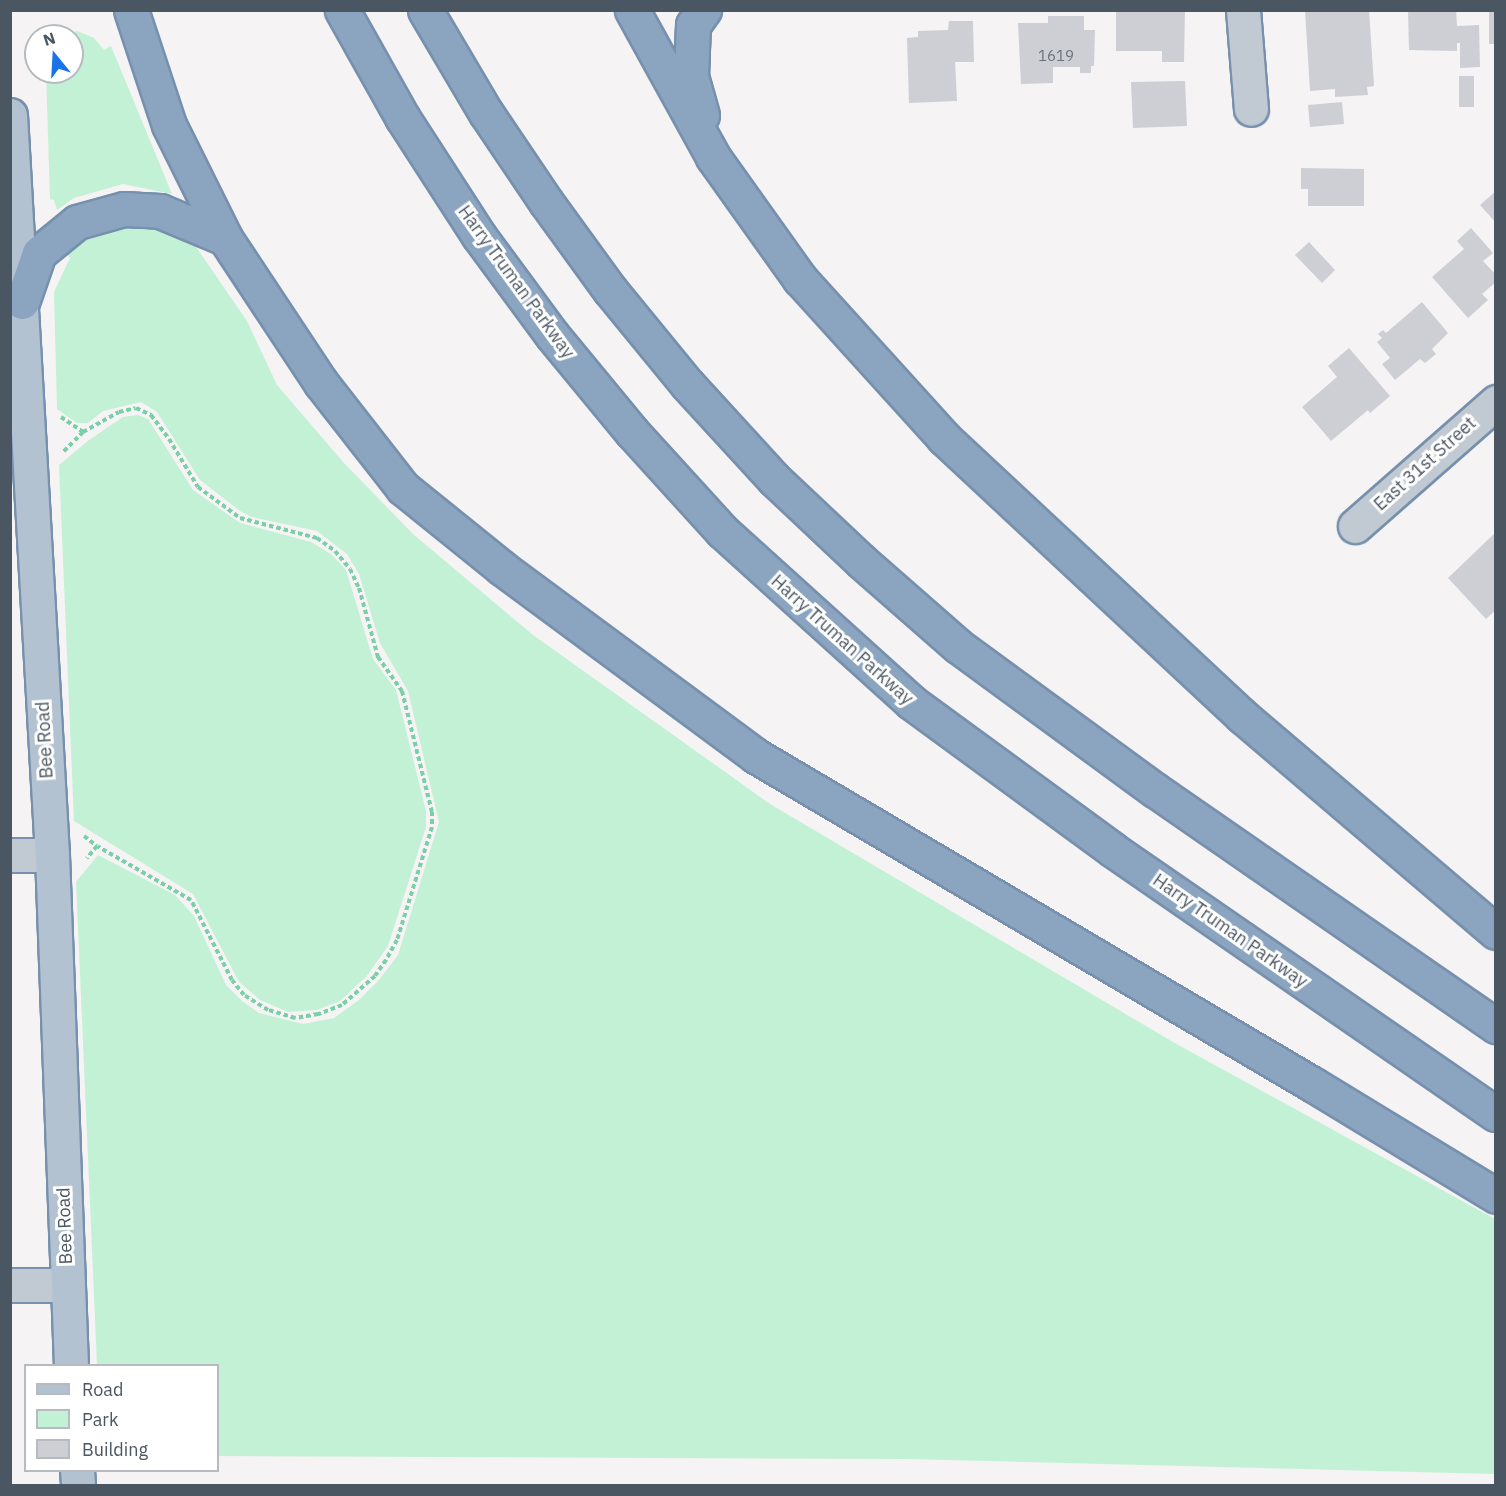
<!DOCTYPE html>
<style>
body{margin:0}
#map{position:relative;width:1506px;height:1496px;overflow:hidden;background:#f5f3f3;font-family:"IBM Plex Sans",sans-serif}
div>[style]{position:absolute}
.green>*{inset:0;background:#c3f1d5}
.building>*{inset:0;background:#cdcfd5}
.path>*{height:4px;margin-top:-2px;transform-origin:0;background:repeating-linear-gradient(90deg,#7ad0a6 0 4.5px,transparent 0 7.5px)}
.roads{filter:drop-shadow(2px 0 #7690ad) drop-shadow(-2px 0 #7690ad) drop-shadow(0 2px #7690ad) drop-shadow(0 -2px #7690ad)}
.minor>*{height:33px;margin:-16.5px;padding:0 16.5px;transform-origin:16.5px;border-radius:16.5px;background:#c1cad2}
.major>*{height:33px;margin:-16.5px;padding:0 16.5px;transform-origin:16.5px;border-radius:16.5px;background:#b3c2d1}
.highway>*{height:33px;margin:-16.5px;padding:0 16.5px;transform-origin:16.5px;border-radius:16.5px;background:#8ba5c1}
span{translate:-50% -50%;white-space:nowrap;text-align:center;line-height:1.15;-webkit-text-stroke:6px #fff;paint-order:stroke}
.number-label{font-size:15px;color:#6b747e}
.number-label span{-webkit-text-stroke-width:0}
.street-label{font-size:18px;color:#4a5661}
.frame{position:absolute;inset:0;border:12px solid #4a5661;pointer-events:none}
.legend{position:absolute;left:24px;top:1364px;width:195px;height:108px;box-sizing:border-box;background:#fff;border:2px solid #b7bbc0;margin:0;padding:8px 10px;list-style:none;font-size:18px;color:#4a5661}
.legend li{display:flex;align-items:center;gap:12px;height:30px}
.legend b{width:30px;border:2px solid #b7bbc0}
.north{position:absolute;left:24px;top:24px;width:60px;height:60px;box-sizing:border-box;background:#fff;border:2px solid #b7bbc0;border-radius:50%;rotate:342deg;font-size:16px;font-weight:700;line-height:24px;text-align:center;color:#4a5661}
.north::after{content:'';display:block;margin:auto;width:21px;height:27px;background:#1a73e8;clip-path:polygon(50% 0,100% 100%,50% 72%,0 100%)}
</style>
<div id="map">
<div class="green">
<div style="clip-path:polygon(77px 31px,94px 38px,104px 50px,111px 46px,172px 194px,123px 184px,74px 198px,57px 210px,54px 200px,50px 199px,46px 72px,72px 72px,72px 36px,56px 36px)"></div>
<div style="clip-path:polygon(138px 217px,192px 241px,247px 321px,277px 385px,344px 463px,413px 534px,533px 635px,770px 804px,1173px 1042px,1495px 1219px,1495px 1474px,905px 1459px,218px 1456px,218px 1366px,97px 1365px,76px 882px,98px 855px,175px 895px,194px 916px,226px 985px,242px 1001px,259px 1013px,303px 1024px,334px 1018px,359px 1000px,379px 980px,398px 955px,439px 822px,408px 691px,380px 643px,359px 574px,347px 554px,317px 531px,252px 517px,240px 511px,200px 480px,157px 412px,141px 402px,103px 411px,88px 423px,77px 423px,57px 409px,54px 292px,70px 258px,63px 251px,73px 239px)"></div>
<div style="clip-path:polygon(138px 415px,148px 419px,193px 490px,240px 523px,311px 542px,331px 554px,346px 570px,373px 659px,396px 690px,426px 811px,426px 827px,388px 946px,366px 977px,340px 1001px,317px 1010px,288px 1012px,260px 1000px,239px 982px,193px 894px,74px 821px,59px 465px,89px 440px,123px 417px)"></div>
</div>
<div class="building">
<div style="clip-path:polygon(1116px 10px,1185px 10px,1184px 62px,1162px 62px,1162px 51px,1116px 51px)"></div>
<div style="clip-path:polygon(1305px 10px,1369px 10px,1374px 86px,1367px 87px,1368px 95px,1335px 97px,1335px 89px,1310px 91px)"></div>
<div style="clip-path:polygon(1408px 10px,1456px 10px,1457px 26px,1479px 25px,1480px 67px,1460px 68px,1460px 43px,1457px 43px,1457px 51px,1409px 50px)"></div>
<div style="clip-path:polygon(1489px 10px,1496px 10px,1496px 44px,1489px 44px)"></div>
<div style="clip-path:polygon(1048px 16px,1084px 16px,1084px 30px,1095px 30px,1094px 66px,1091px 66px,1091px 73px,1080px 73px,1080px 67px,1053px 67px,1053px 83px,1021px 84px,1018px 23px,1048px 23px)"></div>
<div style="clip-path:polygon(949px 21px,973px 21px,974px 62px,955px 62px,957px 101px,909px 103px,907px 38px,918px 37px,918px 31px,948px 30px)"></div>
<div style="clip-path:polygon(1459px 76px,1474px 76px,1474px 107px,1459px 107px)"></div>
<div style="clip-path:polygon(1185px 81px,1187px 126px,1133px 128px,1131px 82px)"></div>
<div style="clip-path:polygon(1342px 102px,1344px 124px,1310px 127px,1308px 105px)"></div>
<div style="clip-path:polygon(1301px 168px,1364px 169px,1364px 206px,1308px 206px,1308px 189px,1301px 189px)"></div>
<div style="clip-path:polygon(1496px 191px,1496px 223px,1480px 205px)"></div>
<div style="clip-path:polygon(1471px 228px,1493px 253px,1483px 261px,1496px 275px,1496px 282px,1482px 294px,1488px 300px,1468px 318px,1432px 277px,1464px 249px,1457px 241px)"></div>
<div style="clip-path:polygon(1309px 242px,1335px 270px,1322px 283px,1295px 255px)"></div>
<div style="clip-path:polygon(1422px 302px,1448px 333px,1432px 349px,1436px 354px,1425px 363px,1420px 359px,1395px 380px,1382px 364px,1390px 358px,1377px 342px,1382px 338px,1378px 334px,1383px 330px,1386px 333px)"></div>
<div style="clip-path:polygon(1349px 348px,1390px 396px,1370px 413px,1368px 410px,1331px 441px,1302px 407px,1337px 377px,1328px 366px)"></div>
<div style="clip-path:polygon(1496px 532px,1496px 610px,1486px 619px,1448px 578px)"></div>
</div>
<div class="path">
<div style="left:61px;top:417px;width:27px;rotate:34deg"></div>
<div style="left:83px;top:432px;width:28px;rotate:135deg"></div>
<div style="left:83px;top:432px;width:41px;rotate:-29.1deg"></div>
<div style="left:119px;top:412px;width:17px;rotate:-13deg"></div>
<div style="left:136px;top:408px;width:17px;rotate:25deg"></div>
<div style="left:151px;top:415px;width:30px;rotate:53deg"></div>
<div style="left:169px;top:439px;width:56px;rotate:58.9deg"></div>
<div style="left:198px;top:487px;width:52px;rotate:36.4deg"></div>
<div style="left:240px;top:518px;width:80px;rotate:14.6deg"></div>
<div style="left:317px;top:538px;width:22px;rotate:36deg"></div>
<div style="left:335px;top:551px;width:23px;rotate:50deg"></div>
<div style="left:350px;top:569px;width:21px;rotate:65deg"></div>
<div style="left:359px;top:588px;width:72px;rotate:74.6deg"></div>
<div style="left:378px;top:657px;width:42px;rotate:54.8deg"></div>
<div style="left:402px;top:691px;width:125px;rotate:76.1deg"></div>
<div style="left:432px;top:812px;width:15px;rotate:90deg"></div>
<div style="left:432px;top:827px;width:118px;rotate:107.2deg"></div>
<div style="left:397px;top:940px;width:23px;rotate:119deg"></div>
<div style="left:386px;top:960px;width:19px;rotate:125deg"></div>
<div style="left:375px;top:976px;width:44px;rotate:138.7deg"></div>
<div style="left:342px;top:1005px;width:26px;rotate:159deg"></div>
<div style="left:318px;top:1014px;width:23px;rotate:170deg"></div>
<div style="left:295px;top:1018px;width:28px;rotate:-163deg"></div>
<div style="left:268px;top:1010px;width:28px;rotate:-148deg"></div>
<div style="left:244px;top:995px;width:19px;rotate:-129deg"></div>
<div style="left:232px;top:980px;width:90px;rotate:-117.1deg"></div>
<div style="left:191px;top:900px;width:108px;rotate:-150.1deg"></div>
<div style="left:84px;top:836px;width:16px;rotate:38deg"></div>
<div style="left:97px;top:846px;width:16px;rotate:130deg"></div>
</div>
<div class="roads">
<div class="minor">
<div style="left:1243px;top:10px;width:99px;rotate:85.4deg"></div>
<div style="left:1355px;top:526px;width:188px;rotate:-41.3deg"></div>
<div style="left:10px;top:855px;width:42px"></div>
<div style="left:10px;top:1285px;width:57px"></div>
</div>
<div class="major">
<div style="left:10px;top:115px;width:741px;rotate:86.75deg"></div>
<div style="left:52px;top:855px;width:511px;rotate:87.87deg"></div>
<div style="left:77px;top:1470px;width:16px;rotate:86deg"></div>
</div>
<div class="highway">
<div style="left:131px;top:10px;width:121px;rotate:71.7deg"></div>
<div style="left:169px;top:125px;width:126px;rotate:63.6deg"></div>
<div style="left:225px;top:238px;width:174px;rotate:56.5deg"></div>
<div style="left:321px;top:383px;width:133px;rotate:52deg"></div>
<div style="left:403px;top:488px;width:127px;rotate:38.9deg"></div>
<div style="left:502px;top:568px;width:316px;rotate:36.5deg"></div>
<div style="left:756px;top:756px;width:646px;rotate:30.54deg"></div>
<div style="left:1312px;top:1084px;width:215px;rotate:31.3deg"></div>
<div style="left:342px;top:10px;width:123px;rotate:60.7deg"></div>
<div style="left:402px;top:117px;width:142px;rotate:57.1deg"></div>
<div style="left:479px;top:236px;width:123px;rotate:53.6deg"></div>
<div style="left:552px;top:335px;width:126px;rotate:50.5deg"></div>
<div style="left:632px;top:432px;width:134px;rotate:47.7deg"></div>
<div style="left:722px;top:531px;width:255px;rotate:42.1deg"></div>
<div style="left:911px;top:702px;width:250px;rotate:36.2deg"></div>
<div style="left:1113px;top:850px;width:465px;rotate:34.6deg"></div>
<div style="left:425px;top:10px;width:120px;rotate:59.4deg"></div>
<div style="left:486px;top:113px;width:107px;rotate:56deg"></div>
<div style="left:546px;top:202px;width:109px;rotate:54deg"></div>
<div style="left:610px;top:290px;width:122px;rotate:50.7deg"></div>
<div style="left:687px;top:384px;width:129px;rotate:47.5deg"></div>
<div style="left:774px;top:479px;width:120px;rotate:43.3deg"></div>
<div style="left:861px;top:561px;width:129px;rotate:41.2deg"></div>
<div style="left:958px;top:646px;width:244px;rotate:36.2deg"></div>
<div style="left:1155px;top:790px;width:415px;rotate:34.7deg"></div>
<div style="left:632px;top:10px;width:168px;rotate:61.1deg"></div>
<div style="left:713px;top:157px;width:150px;rotate:54.5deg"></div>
<div style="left:800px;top:279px;width:215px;rotate:47.8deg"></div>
<div style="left:944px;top:438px;width:408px;rotate:43deg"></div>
<div style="left:1242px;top:716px;width:333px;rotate:40.4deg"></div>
<div style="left:702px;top:115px;width:41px;rotate:-105.8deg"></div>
<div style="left:691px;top:76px;width:51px;rotate:-87.8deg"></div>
<div style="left:693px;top:25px;width:19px;rotate:-54deg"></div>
<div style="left:22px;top:302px;width:52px;rotate:-70.9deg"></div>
<div style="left:39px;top:253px;width:49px;rotate:-39.2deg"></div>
<div style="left:77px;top:222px;width:49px;rotate:-15.5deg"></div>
<div style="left:124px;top:209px;width:36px;rotate:3deg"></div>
<div style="left:160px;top:211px;width:70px;rotate:22.6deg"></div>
</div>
</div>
<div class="number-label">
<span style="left:1056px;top:56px">1619</span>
</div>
<div class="street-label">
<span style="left:516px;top:282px;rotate:54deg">Harry Truman Parkway</span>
<span style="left:1425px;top:464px;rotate:-42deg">East 31st Street</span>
<span style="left:842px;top:640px;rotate:42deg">Harry Truman Parkway</span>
<span style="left:45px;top:740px;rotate:-93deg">Bee Road</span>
<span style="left:1230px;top:931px;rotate:35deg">Harry Truman Parkway</span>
<span style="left:65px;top:1226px;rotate:-92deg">Bee Road</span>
</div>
<div class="frame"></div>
<ul class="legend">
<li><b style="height:8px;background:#b3c2d1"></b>Road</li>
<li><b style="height:16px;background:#c3f1d5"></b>Park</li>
<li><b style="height:16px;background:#cdcfd5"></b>Building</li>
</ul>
<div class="north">N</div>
</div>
